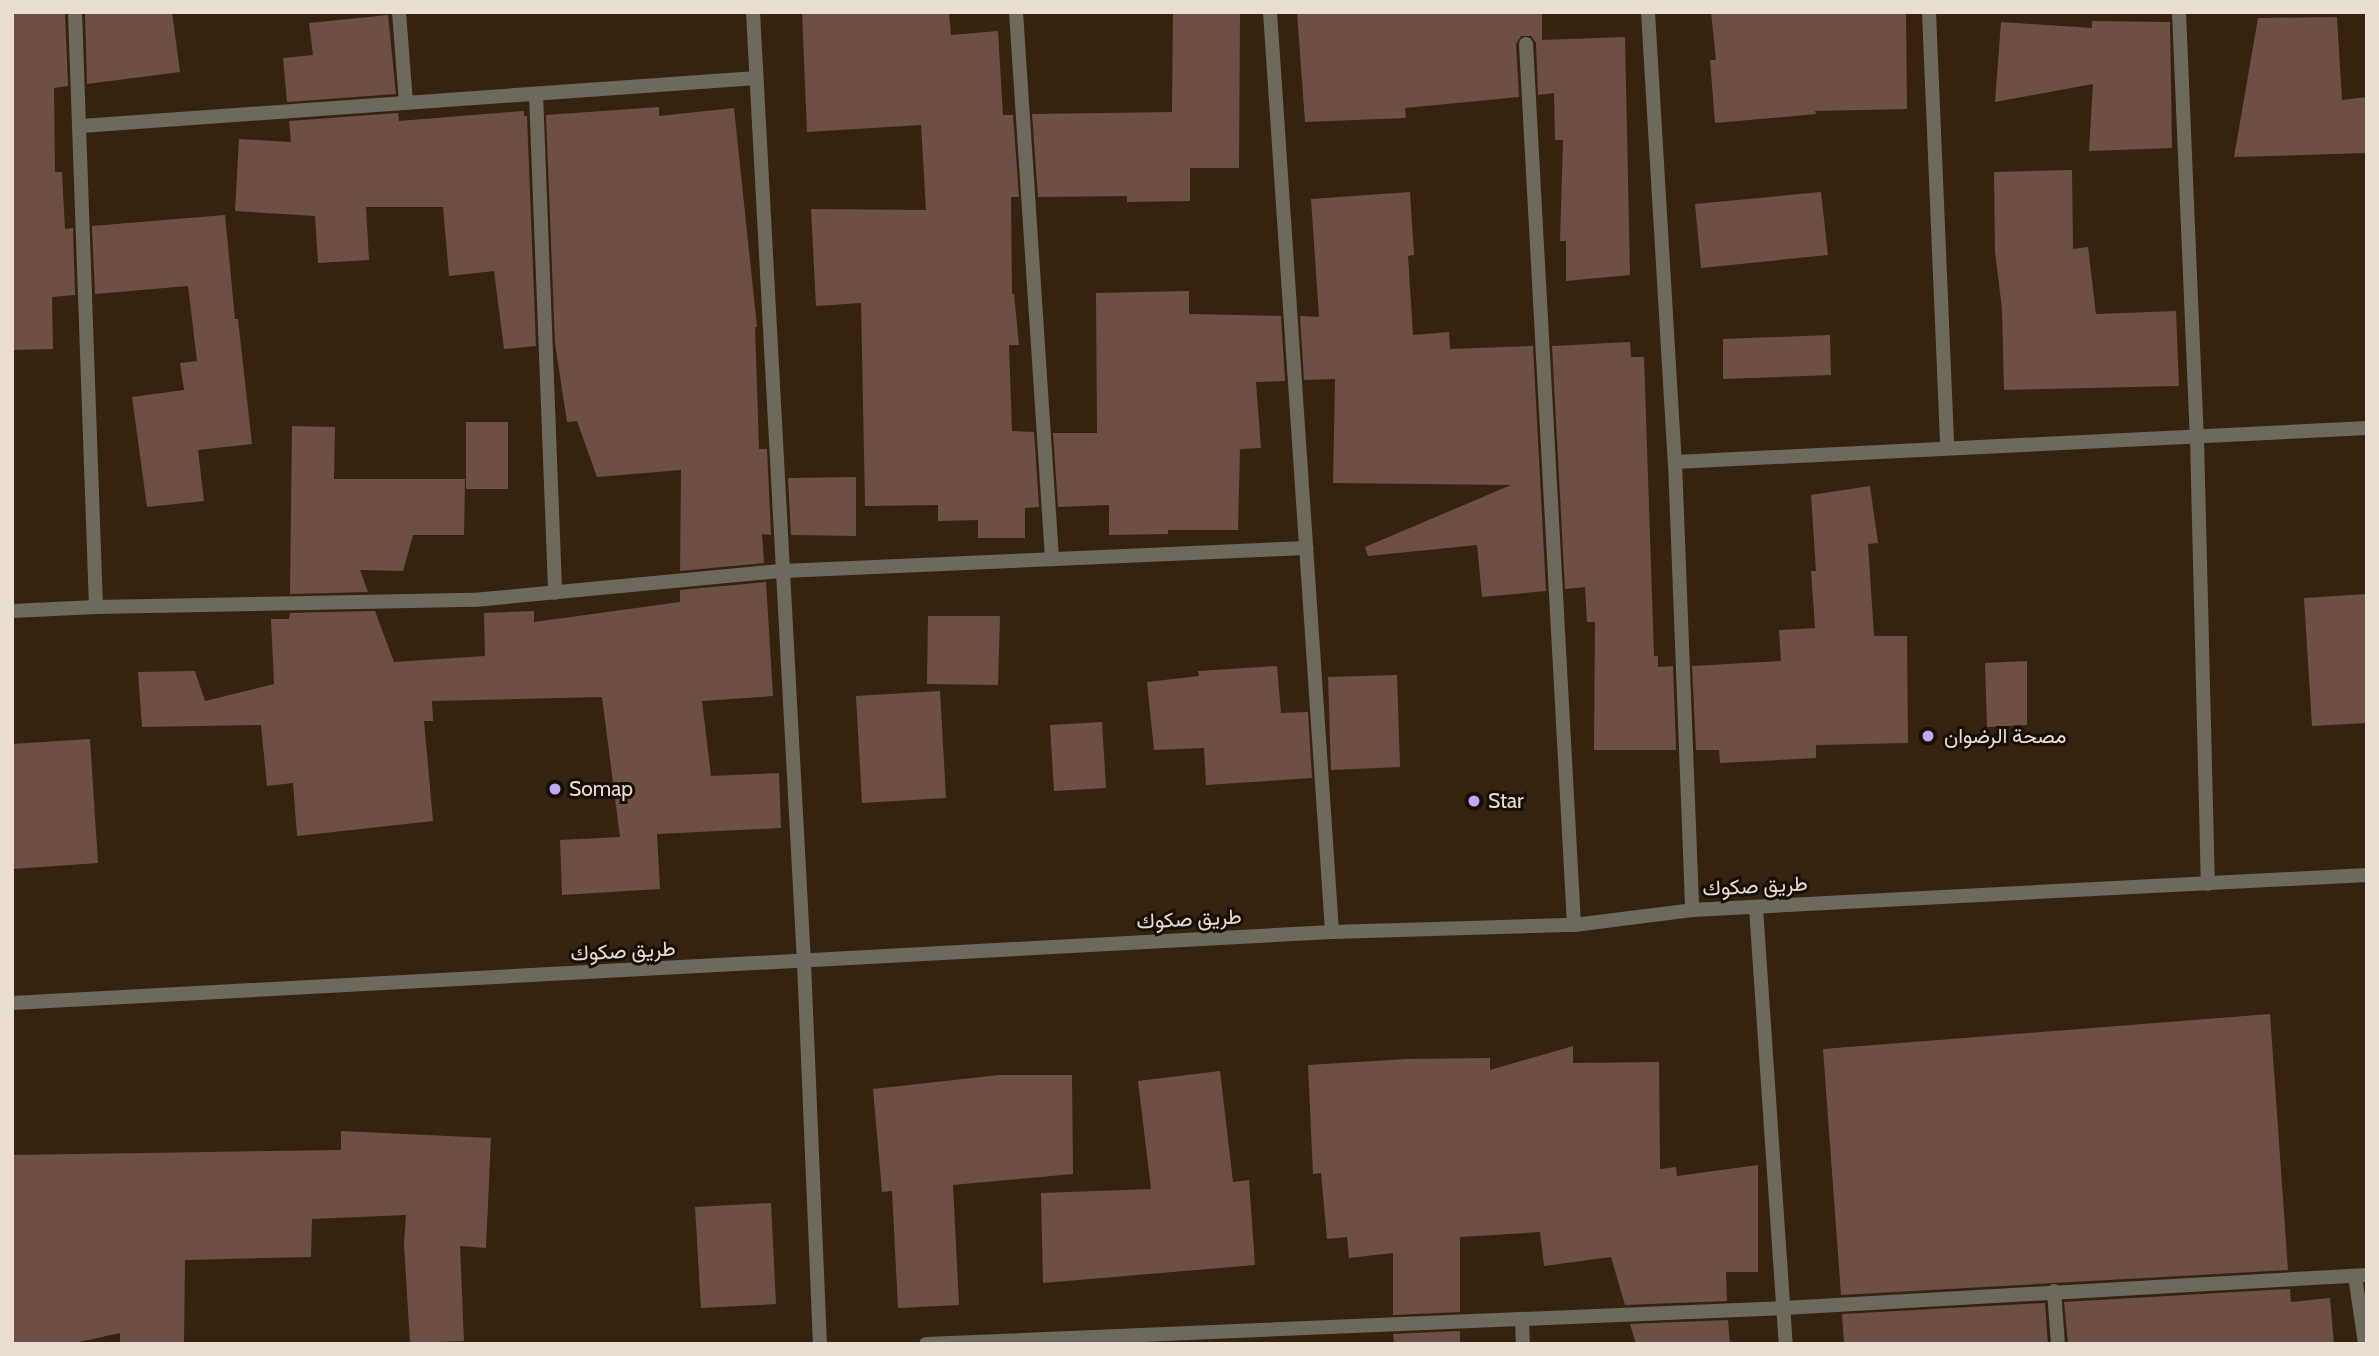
<!DOCTYPE html>
<meta charset="utf-8">
<style>
body{margin:0}
#map{position:relative;width:2379px;height:1356px;overflow:hidden;background:#36230f;font-family:Cabin,Vazirmatn,sans-serif}
div>[style]{position:absolute}
.building>*{inset:0;background:#6d4f45}
.minor>*{height:14px;margin:-7px;padding:0 7px;transform-origin:7px;border-radius:7px;background:#6e695d}
.tertiary>*{height:14px;margin:-7px;padding:0 7px;transform-origin:7px;border-radius:7px;background:#6e695d}
.dots>*{width:19px;height:19px;translate:-50% -50%;box-sizing:border-box;border:4px solid #170f06;border-radius:50%}
span{translate:-50% -50%;white-space:nowrap;text-align:center;line-height:1.15;-webkit-text-stroke:6px #170f06;paint-order:stroke}
.poi-label{font-size:21px;color:#eaddd1}
.left{translate:0 -50%;text-align:left}
.street-label{font-size:21px;color:#eaddd1}
.frame{position:absolute;inset:0;border:14px solid #eaddd1;pointer-events:none}
</style>
<div id="map">
<div class="building">
<div style="clip-path:polygon(12px 12px,65px 12px,68px 86px,54px 88px,55px 172px,62px 172px,65px 229px,73px 228px,75px 295px,52px 297px,53px 349px,12px 350px)"></div>
<div style="clip-path:polygon(85px 12px,172px 12px,180px 72px,87px 84px)"></div>
<div style="clip-path:polygon(802px 12px,949px 12px,951px 35px,998px 31px,1003px 115px,1013px 115px,1019px 197px,1011px 197px,1012px 294px,1014px 294px,1019px 345px,1009px 345px,1012px 431px,1034px 432px,1039px 507px,1025px 508px,1025px 538px,978px 538px,978px 520px,938px 521px,938px 505px,865px 506px,861px 303px,816px 306px,811px 209px,926px 210px,921px 125px,807px 132px)"></div>
<div style="clip-path:polygon(1173px 12px,1240px 12px,1239px 168px,1190px 168px,1190px 201px,1127px 202px,1127px 196px,1038px 197px,1032px 114px,1172px 112px)"></div>
<div style="clip-path:polygon(1297px 12px,1542px 12px,1542px 40px,1625px 37px,1630px 275px,1566px 281px,1566px 241px,1560px 241px,1563px 140px,1555px 140px,1554px 93px,1538px 95px,1536px 43px,1531px 36px,1521px 36px,1516px 44px,1519px 97px,1405px 108px,1406px 118px,1305px 122px)"></div>
<div style="clip-path:polygon(1711px 12px,1906px 12px,1907px 109px,1815px 111px,1816px 114px,1715px 123px,1710px 60px,1716px 60px)"></div>
<div style="clip-path:polygon(388px 15px,396px 94px,287px 102px,283px 58px,313px 55px,309px 23px)"></div>
<div style="clip-path:polygon(2337px 17px,2342px 100px,2367px 97px,2367px 153px,2234px 157px,2258px 18px)"></div>
<div style="clip-path:polygon(2092px 21px,2170px 22px,2172px 148px,2089px 151px,2093px 84px,1995px 102px,2001px 22px,2092px 28px)"></div>
<div style="clip-path:polygon(659px 107px,659px 116px,734px 108px,757px 327px,755px 327px,759px 449px,767px 449px,771px 535px,762px 534px,764px 563px,680px 571px,681px 470px,597px 477px,577px 421px,567px 422px,555px 343px,546px 115px)"></div>
<div style="clip-path:polygon(524px 111px,524px 116px,527px 116px,536px 346px,504px 349px,494px 271px,449px 276px,443px 207px,366px 207px,369px 260px,318px 263px,315px 216px,235px 211px,239px 139px,291px 142px,289px 121px,398px 113px,399px 121px)"></div>
<div style="clip-path:polygon(2072px 170px,2073px 249px,2088px 247px,2096px 314px,2176px 311px,2179px 386px,2004px 390px,2002px 309px,1995px 252px,1994px 172px)"></div>
<div style="clip-path:polygon(1410px 192px,1414px 255px,1408px 256px,1413px 335px,1449px 332px,1450px 349px,1533px 346px,1546px 591px,1482px 597px,1477px 545px,1368px 556px,1365px 547px,1511px 485px,1333px 483px,1335px 379px,1304px 380px,1300px 316px,1319px 317px,1311px 199px)"></div>
<div style="clip-path:polygon(1821px 192px,1828px 255px,1701px 268px,1695px 204px)"></div>
<div style="clip-path:polygon(225px 215px,235px 319px,238px 319px,252px 444px,198px 450px,204px 501px,147px 507px,132px 397px,184px 390px,180px 363px,197px 361px,188px 286px,95px 294px,92px 226px)"></div>
<div style="clip-path:polygon(1189px 291px,1189px 314px,1281px 316px,1285px 381px,1256px 382px,1261px 448px,1240px 449px,1238px 530px,1168px 530px,1168px 534px,1109px 535px,1109px 505px,1058px 507px,1053px 433px,1097px 433px,1096px 293px)"></div>
<div style="clip-path:polygon(1830px 335px,1831px 375px,1723px 379px,1723px 339px)"></div>
<div style="clip-path:polygon(1630px 342px,1631px 357px,1644px 357px,1654px 656px,1658px 656px,1658px 667px,1673px 666px,1676px 750px,1594px 750px,1595px 622px,1587px 622px,1585px 587px,1565px 589px,1552px 346px)"></div>
<div style="clip-path:polygon(466px 422px,508px 422px,508px 489px,466px 489px)"></div>
<div style="clip-path:polygon(292px 426px,335px 427px,334px 479px,465px 479px,464px 535px,413px 535px,403px 571px,360px 570px,368px 592px,290px 594px)"></div>
<div style="clip-path:polygon(856px 477px,856px 536px,791px 535px,788px 478px)"></div>
<div style="clip-path:polygon(1870px 486px,1878px 543px,1868px 544px,1874px 636px,1907px 636px,1908px 743px,1816px 745px,1816px 758px,1720px 763px,1719px 750px,1696px 750px,1692px 666px,1781px 661px,1779px 630px,1815px 628px,1811px 571px,1816px 571px,1811px 495px)"></div>
<div style="clip-path:polygon(766px 582px,773px 696px,702px 701px,711px 776px,779px 773px,781px 828px,657px 834px,660px 889px,562px 895px,560px 840px,620px 837px,602px 697px,432px 701px,433px 721px,424px 721px,433px 821px,297px 836px,293px 783px,267px 786px,261px 725px,142px 727px,138px 672px,195px 671px,205px 701px,274px 684px,271px 619px,289px 619px,290px 613px,375px 611px,394px 662px,485px 656px,484px 613px,534px 611px,534px 622px,680px 602px,680px 590px)"></div>
<div style="clip-path:polygon(2367px 594px,2367px 723px,2312px 726px,2304px 598px)"></div>
<div style="clip-path:polygon(928px 616px,1000px 616px,998px 685px,927px 684px)"></div>
<div style="clip-path:polygon(2027px 661px,2027px 725px,1987px 727px,1985px 663px)"></div>
<div style="clip-path:polygon(1277px 666px,1281px 713px,1308px 712px,1312px 778px,1206px 785px,1204px 748px,1154px 750px,1147px 682px,1199px 676px,1198px 671px)"></div>
<div style="clip-path:polygon(1397px 675px,1400px 767px,1331px 770px,1328px 677px)"></div>
<div style="clip-path:polygon(940px 691px,946px 798px,862px 803px,856px 696px)"></div>
<div style="clip-path:polygon(1102px 722px,1106px 788px,1054px 791px,1050px 725px)"></div>
<div style="clip-path:polygon(90px 739px,98px 863px,12px 869px,12px 744px)"></div>
<div style="clip-path:polygon(2270px 1014px,2288px 1270px,1841px 1295px,1823px 1049px)"></div>
<div style="clip-path:polygon(1573px 1046px,1573px 1063px,1659px 1062px,1660px 1169px,1676px 1167px,1677px 1176px,1758px 1165px,1758px 1272px,1726px 1272px,1727px 1301px,1625px 1305px,1611px 1257px,1544px 1266px,1540px 1232px,1460px 1237px,1460px 1312px,1393px 1315px,1393px 1253px,1349px 1258px,1347px 1237px,1327px 1239px,1321px 1173px,1313px 1174px,1308px 1065px,1407px 1059px,1490px 1058px,1490px 1070px)"></div>
<div style="clip-path:polygon(1220px 1071px,1233px 1182px,1249px 1180px,1255px 1265px,1043px 1283px,1041px 1193px,1151px 1189px,1138px 1081px)"></div>
<div style="clip-path:polygon(999px 1075px,1072px 1075px,1073px 1174px,953px 1185px,959px 1305px,898px 1308px,892px 1191px,882px 1192px,873px 1089px)"></div>
<div style="clip-path:polygon(341px 1131px,491px 1138px,486px 1248px,460px 1246px,464px 1341px,410px 1343px,404px 1244px,406px 1215px,312px 1219px,311px 1257px,185px 1260px,184px 1344px,120px 1344px,120px 1333px,70px 1344px,12px 1344px,12px 1155px,341px 1150px)"></div>
<div style="clip-path:polygon(771px 1203px,776px 1304px,701px 1308px,695px 1207px)"></div>
<div style="clip-path:polygon(2290px 1289px,2291px 1302px,2330px 1298px,2334px 1344px,2068px 1344px,2064px 1302px)"></div>
<div style="clip-path:polygon(2045px 1303px,2048px 1344px,1844px 1344px,1842px 1314px)"></div>
<div style="clip-path:polygon(1728px 1320px,1730px 1344px,1636px 1344px,1630px 1324px)"></div>
<div style="clip-path:polygon(1460px 1331px,1460px 1344px,1394px 1344px,1393px 1334px)"></div>
</div>
<div class="minor">
<div style="left:75px;top:12px;width:595px;rotate:87.98deg"></div>
<div style="left:399px;top:12px;width:91px;rotate:85.6deg"></div>
<div style="left:753px;top:12px;width:952px;rotate:86.93deg"></div>
<div style="left:804px;top:963px;width:381px;rotate:87.6deg"></div>
<div style="left:1016px;top:12px;width:548px;rotate:86.23deg"></div>
<div style="left:1270px;top:12px;width:922px;rotate:86.14deg"></div>
<div style="left:1648px;top:12px;width:451px;rotate:86.6deg"></div>
<div style="left:1675px;top:462px;width:448px;rotate:87.8deg"></div>
<div style="left:1929px;top:12px;width:436px;rotate:87.6deg"></div>
<div style="left:2179px;top:12px;width:427px;rotate:87.6deg"></div>
<div style="left:2197px;top:439px;width:445px;rotate:88.6deg"></div>
<div style="left:1526px;top:44px;width:882px;rotate:86.88deg"></div>
<div style="left:536px;top:94px;width:499px;rotate:87.8deg"></div>
<div style="left:81px;top:126px;width:677px;rotate:-4.07deg"></div>
<div style="left:1675px;top:462px;width:693px;rotate:-2.81deg"></div>
<div style="left:12px;top:611px;width:84px;rotate:-2.7deg"></div>
<div style="left:96px;top:607px;width:378px;rotate:-1.1deg"></div>
<div style="left:474px;top:600px;width:310px;rotate:-5.4deg"></div>
<div style="left:783px;top:571px;width:524px;rotate:-2.52deg"></div>
<div style="left:1756px;top:908px;width:437px;rotate:86.1deg"></div>
<div style="left:2355px;top:1276px;width:69px;rotate:81.6deg"></div>
<div style="left:2054px;top:1291px;width:53px;rotate:85.7deg"></div>
<div style="left:1522px;top:1319px;width:25px;rotate:88deg"></div>
<div style="left:926px;top:1344px;width:859px;rotate:-2.4deg"></div>
<div style="left:1784px;top:1308px;width:584px;rotate:-3.24deg"></div>
</div>
<div class="tertiary">
<div style="left:12px;top:1003px;width:1322px;rotate:-3.08deg"></div>
<div style="left:1332px;top:932px;width:242px;rotate:-1.7deg"></div>
<div style="left:1574px;top:925px;width:119px;rotate:-7.2deg"></div>
<div style="left:1692px;top:910px;width:676px;rotate:-2.97deg"></div>
</div>
<div class="dots">
<div style="left:1928px;top:736px;background:#c0a8f4"></div>
<div style="left:555px;top:789px;background:#c0a8f4"></div>
<div style="left:1474px;top:801px;background:#c0a8f4"></div>
</div>
<div class="poi-label">
<span class="left" style="left:1944px;top:736px">مصحة الرضوان</span>
<span class="left" style="left:569px;top:789px">Somap</span>
<span class="left" style="left:1488px;top:801px">Star</span>
</div>
<div class="street-label">
<span style="left:1755px;top:886px;rotate:-3deg">طريق صكوك</span>
<span style="left:1189px;top:919px;rotate:-3deg">طريق صكوك</span>
<span style="left:623px;top:951px;rotate:-3deg">طريق صكوك</span>
</div>
<div class="frame"></div>
</div>
